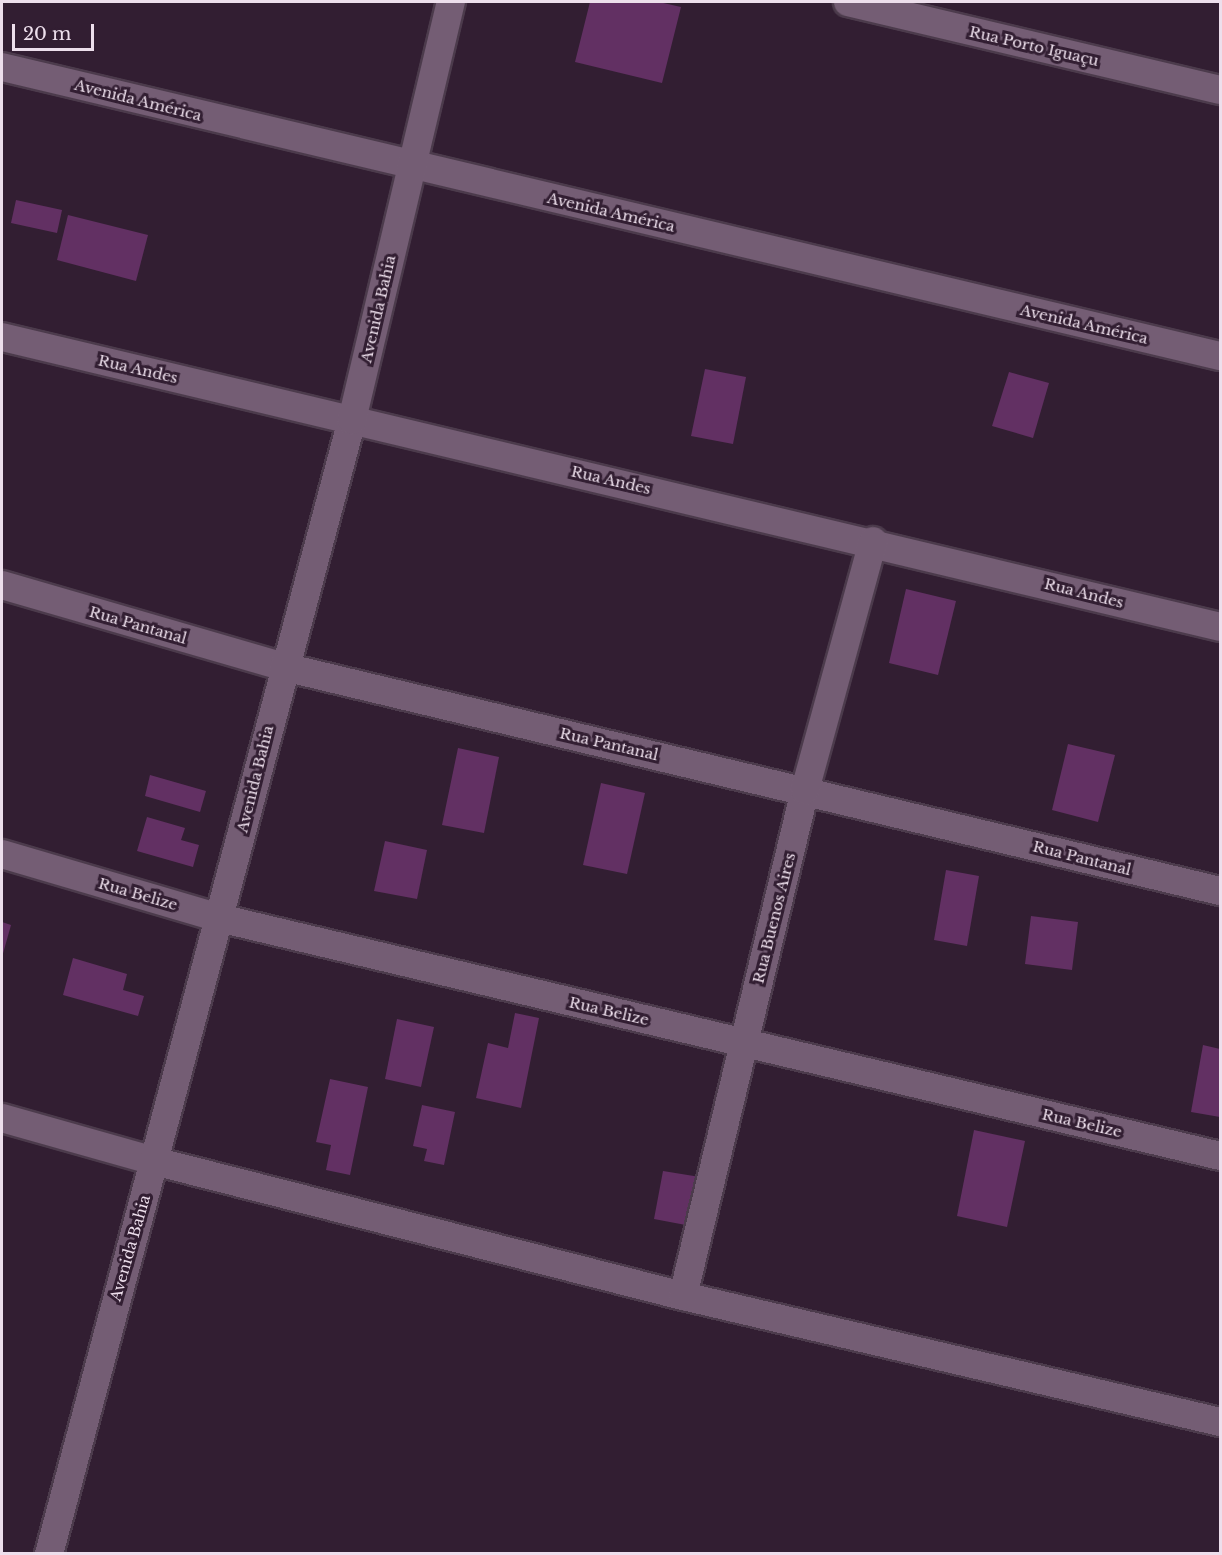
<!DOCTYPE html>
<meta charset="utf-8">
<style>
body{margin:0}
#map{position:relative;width:1222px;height:1555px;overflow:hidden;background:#321e32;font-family:"Libre Baskerville",serif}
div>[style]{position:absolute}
.building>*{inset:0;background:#623063}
.roads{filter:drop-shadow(2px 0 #4c3b4c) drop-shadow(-2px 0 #4c3b4c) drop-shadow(0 2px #4c3b4c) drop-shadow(0 -2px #4c3b4c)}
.street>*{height:28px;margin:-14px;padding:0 14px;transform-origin:14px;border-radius:14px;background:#745d74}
span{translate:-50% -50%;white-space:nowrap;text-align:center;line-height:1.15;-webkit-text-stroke:6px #321e32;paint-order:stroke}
.street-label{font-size:15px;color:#eddfec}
.frame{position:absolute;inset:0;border:3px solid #eddfec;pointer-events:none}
.scale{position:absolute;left:12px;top:24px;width:82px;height:27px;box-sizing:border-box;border:3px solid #eddfec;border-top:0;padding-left:8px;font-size:18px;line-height:21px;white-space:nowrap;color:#eddfec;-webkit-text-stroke:4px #321e32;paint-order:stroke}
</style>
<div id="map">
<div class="building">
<div style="clip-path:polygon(590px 2px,659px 2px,681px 7px,662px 83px,575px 62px)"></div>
<div style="clip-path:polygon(16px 200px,62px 210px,57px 233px,11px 223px)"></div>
<div style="clip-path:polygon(68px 215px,148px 235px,136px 281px,57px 260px)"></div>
<div style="clip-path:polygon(705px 369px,746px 377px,733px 444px,691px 436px)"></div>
<div style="clip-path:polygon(1009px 372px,1049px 383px,1033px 438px,992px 426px)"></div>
<div style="clip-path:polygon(906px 589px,956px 601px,938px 675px,889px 663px)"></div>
<div style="clip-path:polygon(1068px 744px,1115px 755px,1098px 822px,1052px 810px)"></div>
<div style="clip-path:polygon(458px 748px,499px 757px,484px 833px,442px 825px)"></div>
<div style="clip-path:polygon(150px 775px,206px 791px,200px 812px,145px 796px)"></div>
<div style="clip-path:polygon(601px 783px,645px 793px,627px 874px,583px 865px)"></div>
<div style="clip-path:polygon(147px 817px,185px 828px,181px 840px,199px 845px,193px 867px,137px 851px)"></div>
<div style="clip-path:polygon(385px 841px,427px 850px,417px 899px,374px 891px)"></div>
<div style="clip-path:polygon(946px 870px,979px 876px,967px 946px,934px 940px)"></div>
<div style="clip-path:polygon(1031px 916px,1078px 922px,1072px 970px,1025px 964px)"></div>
<div style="clip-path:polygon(2px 922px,11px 925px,2px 957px)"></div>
<div style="clip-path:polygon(73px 958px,127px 974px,123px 990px,144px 996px,138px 1016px,63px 995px)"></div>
<div style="clip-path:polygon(515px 1013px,539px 1018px,521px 1108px,476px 1098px,488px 1043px,508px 1048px)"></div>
<div style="clip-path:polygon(397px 1019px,434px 1027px,421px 1087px,385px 1079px)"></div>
<div style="clip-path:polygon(1203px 1045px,1220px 1049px,1220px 1117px,1191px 1112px)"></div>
<div style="clip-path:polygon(330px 1079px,368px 1087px,350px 1175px,326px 1170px,331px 1145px,316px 1142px)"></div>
<div style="clip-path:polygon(422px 1105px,455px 1112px,444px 1165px,424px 1161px,427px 1149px,413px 1146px)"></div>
<div style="clip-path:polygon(974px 1130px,1025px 1141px,1007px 1227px,957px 1216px)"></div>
<div style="clip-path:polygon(663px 1171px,700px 1177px,691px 1226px,654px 1219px)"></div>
</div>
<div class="roads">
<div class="street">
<div style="left:848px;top:2px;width:382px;rotate:13.3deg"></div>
<div style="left:2px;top:67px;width:1252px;rotate:13.35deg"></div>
<div style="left:2px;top:337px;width:1252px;rotate:13.39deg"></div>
<div style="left:2px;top:585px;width:294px;rotate:16.2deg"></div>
<div style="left:284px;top:667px;width:962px;rotate:13.46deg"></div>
<div style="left:2px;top:854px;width:226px;rotate:16.4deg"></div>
<div style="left:219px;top:918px;width:1029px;rotate:13.37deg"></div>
<div style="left:2px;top:1118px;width:158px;rotate:15.8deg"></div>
<div style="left:154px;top:1161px;width:546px;rotate:14.32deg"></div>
<div style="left:683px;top:1296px;width:552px;rotate:13.2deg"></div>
<div style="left:683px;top:1296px;width:520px;rotate:-76.44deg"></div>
<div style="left:805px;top:790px;width:258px;rotate:-74.7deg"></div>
<div style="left:49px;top:1554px;width:1174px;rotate:-75.04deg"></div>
<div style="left:352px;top:420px;width:430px;rotate:-76.7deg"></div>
</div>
</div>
<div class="street-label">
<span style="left:1034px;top:46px;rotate:13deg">Rua Porto Iguaçu</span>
<span style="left:138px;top:100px;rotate:14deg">Avenida América</span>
<span style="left:611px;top:212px;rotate:13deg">Avenida América</span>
<span style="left:378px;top:309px;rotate:-77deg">Avenida Bahia</span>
<span style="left:1084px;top:324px;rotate:13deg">Avenida América</span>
<span style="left:138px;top:369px;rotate:13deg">Rua Andes</span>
<span style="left:611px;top:480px;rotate:13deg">Rua Andes</span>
<span style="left:1084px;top:593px;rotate:14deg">Rua Andes</span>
<span style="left:138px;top:625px;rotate:16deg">Rua Pantanal</span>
<span style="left:609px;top:744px;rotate:13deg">Rua Pantanal</span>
<span style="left:255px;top:779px;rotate:-76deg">Avenida Bahia</span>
<span style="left:1082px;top:858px;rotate:14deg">Rua Pantanal</span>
<span style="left:138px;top:894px;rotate:16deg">Rua Belize</span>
<span style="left:774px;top:918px;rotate:-76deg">Rua Buenos Aires</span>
<span style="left:609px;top:1011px;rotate:13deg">Rua Belize</span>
<span style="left:1082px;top:1123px;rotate:13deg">Rua Belize</span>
<span style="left:130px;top:1248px;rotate:-74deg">Avenida Bahia</span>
</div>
<div class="frame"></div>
<div class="scale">20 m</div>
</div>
